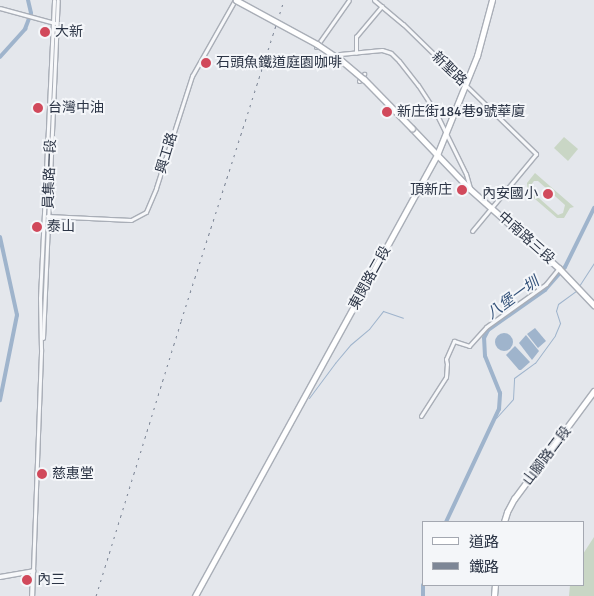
<!DOCTYPE html>
<meta charset="utf-8">
<style>
body{margin:0}
#map{position:relative;width:594px;height:596px;overflow:hidden;background:#e4e7ec;font-family:Signika,"Noto Sans TC",sans-serif}
div>[style]{position:absolute}
.green>*{inset:0;background:#c9d6c5}
.water>*{inset:0;background:#9fb4cc}
.round{border-radius:50%}
.stream>*{height:1px;margin:-0.5px;padding:0 0.5px;transform-origin:0.5px;border-radius:0.5px;background:#9fb4cc}
.canal>*{height:4px;margin:-2px;padding:0 2px;transform-origin:2px;border-radius:2px;background:#9fb4cc}
.roads{filter:drop-shadow(1px 0 #a9aeb7) drop-shadow(-1px 0 #a9aeb7) drop-shadow(0 1px #a9aeb7) drop-shadow(0 -1px #a9aeb7)}
.pedestrian>*{height:2.5px;margin:-1.25px;padding:0 1.25px;transform-origin:1.25px;border-radius:1.25px;background:#f7f8fa}
.minor>*{height:3px;margin:-1.5px;padding:0 1.5px;transform-origin:1.5px;border-radius:1.5px;background:#f7f8fa}
.tertiary>*{height:4px;margin:-2px;padding:0 2px;transform-origin:2px;border-radius:2px;background:#f7f8fa}
.secondary>*{height:4.5px;margin:-2.25px;padding:0 2.25px;transform-origin:2.25px;border-radius:2.25px;background:#fff}
.rail>*{height:1px;margin-top:-0.5px;transform-origin:0;background:repeating-linear-gradient(90deg,#7d8696 0 2.5px,transparent 0 7.5px)}
.bridges{filter:drop-shadow(1px 0 #a9aeb7) drop-shadow(-1px 0 #a9aeb7) drop-shadow(0 1px #a9aeb7) drop-shadow(0 -1px #a9aeb7)}
.secondary-bridge>*{height:4.5px;margin:-2.25px;padding:0 2.25px;transform-origin:2.25px;border-radius:2.25px;background:#fff}
.dots>*{width:14px;height:14px;translate:-50% -50%;box-sizing:border-box;border:2px solid #f4f6f9;border-radius:50%}
span{translate:-50% -50%;white-space:nowrap;text-align:center;line-height:1.15;-webkit-text-stroke:4px #f4f6f9;paint-order:stroke}
.poi-label{font-size:14px;color:#2b3445}
.left{translate:0 -50%;text-align:left}
.right{translate:-100% -50%;text-align:right}
.street-label{font-size:14px;color:#2b3445}
.water-label{font-size:15px;color:#34527a;font-style:italic}
.legend{position:absolute;left:422px;top:521px;width:162px;height:65px;box-sizing:border-box;background:#f4f6f9;border:1px solid #a4a8b1;margin:0;padding:6px 9px;list-style:none;font-size:15px;color:#2b3445}
.legend li{display:flex;align-items:center;gap:10px;height:25px}
.legend b{width:25px;border:1px solid #a4a8b1}
</style>
<div id="map">
<div class="green">
<div style="clip-path:polygon(564px 137px,578px 149px,568px 161px,554px 148px)"></div>
<div style="clip-path:polygon(evenodd,535px 173px,574px 207px,570px 208px,564px 218px,557px 218px,528px 193px,527px 183px,535px 173px,534px 181px,538px 181px,565px 205px,563px 213px,558px 215px,531px 191px,531px 185px,534px 181px)"></div>
<div style="clip-path:polygon(594px 537px,594px 596px,569px 596px,570px 585px,583px 585px,583px 554px)"></div>
</div>
<div class="water">
<div style="clip-path:polygon(535px 328px,546px 341px,538px 348px,527px 334px)"></div>
<div class="round" style="left:495px;top:333px;width:18px;height:18px"></div>
<div style="clip-path:polygon(526px 335px,539px 351px,532px 360px,519px 343px)"></div>
<div style="clip-path:polygon(515px 346px,530px 362px,521px 370px,519px 370px,506px 355px)"></div>
</div>
<div class="stream">
<div style="left:579px;top:286px;width:27px;rotate:-57deg"></div>
<div style="left:309px;top:398px;width:44px;rotate:-53.4deg"></div>
<div style="left:335px;top:363px;width:23px;rotate:-50deg"></div>
<div style="left:350px;top:345px;width:25px;rotate:-40deg"></div>
<div style="left:369px;top:329px;width:23px;rotate:-52deg"></div>
<div style="left:383px;top:311px;width:21px;rotate:19deg"></div>
<div style="left:496px;top:418px;width:25px;rotate:-48deg"></div>
<div style="left:513px;top:399px;width:21px;rotate:-87deg"></div>
<div style="left:514px;top:378px;width:26px;rotate:-36deg"></div>
<div style="left:535px;top:363px;width:34px;rotate:-54deg"></div>
<div style="left:555px;top:335px;width:13px;rotate:-67deg"></div>
<div style="left:560px;top:323px;width:13px;rotate:-108deg"></div>
<div style="left:556px;top:311px;width:7px;rotate:-74deg"></div>
<div style="left:558px;top:304px;width:24px;rotate:-36deg"></div>
</div>
<div class="canal">
<div style="left:0;top:57px;width:38px;rotate:-48deg"></div>
<div style="left:25px;top:29px;width:17px;rotate:-69deg"></div>
<div style="left:31px;top:13px;width:13px;rotate:-103deg"></div>
<div style="left:0;top:237px;width:80px;rotate:77.7deg"></div>
<div style="left:17px;top:315px;width:87px;rotate:101.3deg"></div>
<div style="left:446px;top:522px;width:125px;rotate:-64.9deg"></div>
<div style="left:499px;top:409px;width:16px;rotate:-86deg"></div>
<div style="left:500px;top:393px;width:40px;rotate:-112deg"></div>
<div style="left:485px;top:356px;width:18px;rotate:-93deg"></div>
<div style="left:484px;top:338px;width:9px;rotate:-63deg"></div>
<div style="left:488px;top:330px;width:70px;rotate:-35.1deg"></div>
<div style="left:545px;top:290px;width:30px;rotate:-49deg"></div>
<div style="left:565px;top:267px;width:66px;rotate:-63.8deg"></div>
<div style="left:423px;top:596px;width:11px;rotate:-90deg"></div>
</div>
<div class="roads">
<div class="pedestrian">
<div style="left:356px;top:53px;width:16px;rotate:-90deg"></div>
<div style="left:356px;top:37px;width:40px;rotate:-50deg"></div>
</div>
<div class="minor">
<div style="left:374px;top:0;width:38px;rotate:40deg"></div>
<div style="left:403px;top:24px;width:186px;rotate:44.3deg"></div>
<div style="left:536px;top:154px;width:100px;rotate:129.7deg"></div>
<div style="left:0;top:8px;width:57px;rotate:15.3deg"></div>
<div style="left:316px;top:47px;width:57px;rotate:-54.9deg"></div>
<div style="left:340px;top:54px;width:42px;rotate:-5.4deg"></div>
<div style="left:382px;top:50px;width:9px;rotate:18deg"></div>
<div style="left:391px;top:53px;width:11px;rotate:45deg"></div>
<div style="left:399px;top:61px;width:31px;rotate:52deg"></div>
<div style="left:418px;top:85px;width:31px;rotate:57deg"></div>
<div style="left:435px;top:111px;width:70px;rotate:63.8deg"></div>
<div style="left:466px;top:174px;width:15px;rotate:74deg"></div>
<div style="left:359px;top:81px;width:9px;rotate:-54deg"></div>
<div style="left:47px;top:216px;width:84px;rotate:2.7deg"></div>
<div style="left:131px;top:220px;width:17px;rotate:-28deg"></div>
<div style="left:146px;top:212px;width:26px;rotate:-67deg"></div>
<div style="left:156px;top:188px;width:118px;rotate:-72.2deg"></div>
<div style="left:192px;top:76px;width:87px;rotate:-60.5deg"></div>
<div style="left:43px;top:338px;width:338px;rotate:-87.5deg"></div>
<div style="left:421px;top:416px;width:46px;rotate:-57.3deg"></div>
<div style="left:446px;top:377px;width:13px;rotate:-86deg"></div>
<div style="left:447px;top:364px;width:5px;rotate:-101deg"></div>
<div style="left:446px;top:359px;width:20px;rotate:-66deg"></div>
<div style="left:454px;top:341px;width:16px;rotate:18deg"></div>
<div style="left:469px;top:346px;width:25px;rotate:-48deg"></div>
<div style="left:486px;top:327px;width:74px;rotate:-35.6deg"></div>
<div style="left:546px;top:284px;width:21px;rotate:-51deg"></div>
<div style="left:33px;top:571px;width:222px;rotate:-87.9deg"></div>
<div style="left:41px;top:349px;width:51px;rotate:-91.1deg"></div>
<div style="left:40px;top:298px;width:298px;rotate:-87.3deg"></div>
</div>
<div class="tertiary">
<div style="left:0;top:577px;width:34px;rotate:-10deg"></div>
<div style="left:33px;top:571px;width:25px;rotate:92deg"></div>
</div>
<div class="secondary">
<div style="left:412px;top:128px;width:84px;rotate:46.4deg"></div>
<div style="left:470px;top:189px;width:119px;rotate:41.6deg"></div>
<div style="left:559px;top:268px;width:51px;rotate:46.6deg"></div>
<div style="left:504px;top:522px;width:10px;rotate:-73deg"></div>
<div style="left:507px;top:512px;width:15px;rotate:-62deg"></div>
<div style="left:514px;top:499px;width:134px;rotate:-53.5deg"></div>
<div style="left:195px;top:596px;width:503px;rotate:-61.24deg"></div>
<div style="left:437px;top:155px;width:107px;rotate:-68deg"></div>
<div style="left:477px;top:56px;width:58px;rotate:-75deg"></div>
<div style="left:494px;top:596px;width:11px;rotate:-85deg"></div>
</div>
</div>
<div class="rail">
<div style="left:96px;top:596px;width:288px;rotate:-72.8deg"></div>
<div style="left:181px;top:321px;width:337px;rotate:-72.2deg"></div>
</div>
<div class="bridges">
<div class="secondary-bridge">
<div style="left:236px;top:0;width:92px;rotate:28.5deg"></div>
<div style="left:317px;top:44px;width:29px;rotate:34deg"></div>
<div style="left:341px;top:60px;width:30px;rotate:40deg"></div>
<div style="left:364px;top:79px;width:69px;rotate:45.6deg"></div>
</div>
</div>
<div class="dots">
<div style="left:45px;top:32px;background:#d1495b"></div>
<div style="left:206px;top:63px;background:#d1495b"></div>
<div style="left:38px;top:108px;background:#d1495b"></div>
<div style="left:387px;top:112px;background:#d1495b"></div>
<div style="left:462px;top:190px;background:#d1495b"></div>
<div style="left:548px;top:194px;background:#d1495b"></div>
<div style="left:37px;top:227px;background:#d1495b"></div>
<div style="left:42px;top:474px;background:#d1495b"></div>
<div style="left:27px;top:580px;background:#d1495b"></div>
</div>
<div class="poi-label">
<span class="left" style="left:55px;top:32px">大新</span>
<span class="left" style="left:216px;top:63px">石頭魚鐵道庭園咖啡</span>
<span class="left" style="left:48px;top:108px">台灣中油</span>
<span class="left" style="left:397px;top:112px">新庄街184巷9號華廈</span>
<span class="right" style="left:452px;top:190px">頂新庄</span>
<span class="right" style="left:538px;top:194px">內安國小</span>
<span class="left" style="left:47px;top:227px">泰山</span>
<span class="left" style="left:52px;top:474px">慈惠堂</span>
<span class="left" style="left:37px;top:580px">內三</span>
</div>
<div class="street-label">
<span style="left:449px;top:69px;rotate:44deg">新聖路</span>
<span style="left:167px;top:153px;rotate:-73deg">興工路</span>
<span style="left:50px;top:174px;rotate:-88deg">員集路一段</span>
<span style="left:526px;top:238px;rotate:42deg">中南路三段</span>
<span style="left:370px;top:278px;rotate:-61deg">東閔路二段</span>
<span style="left:547px;top:456px;rotate:-53deg">山腳路二段</span>
</div>
<div class="water-label">
<span style="left:513px;top:298px;rotate:-36deg">八堡一圳</span>
</div>
<ul class="legend">
<li><b style="height:6px;background:#fff"></b>道路</li>
<li><b style="height:6px;background:#7d8696"></b>鐵路</li>
</ul>
</div>
